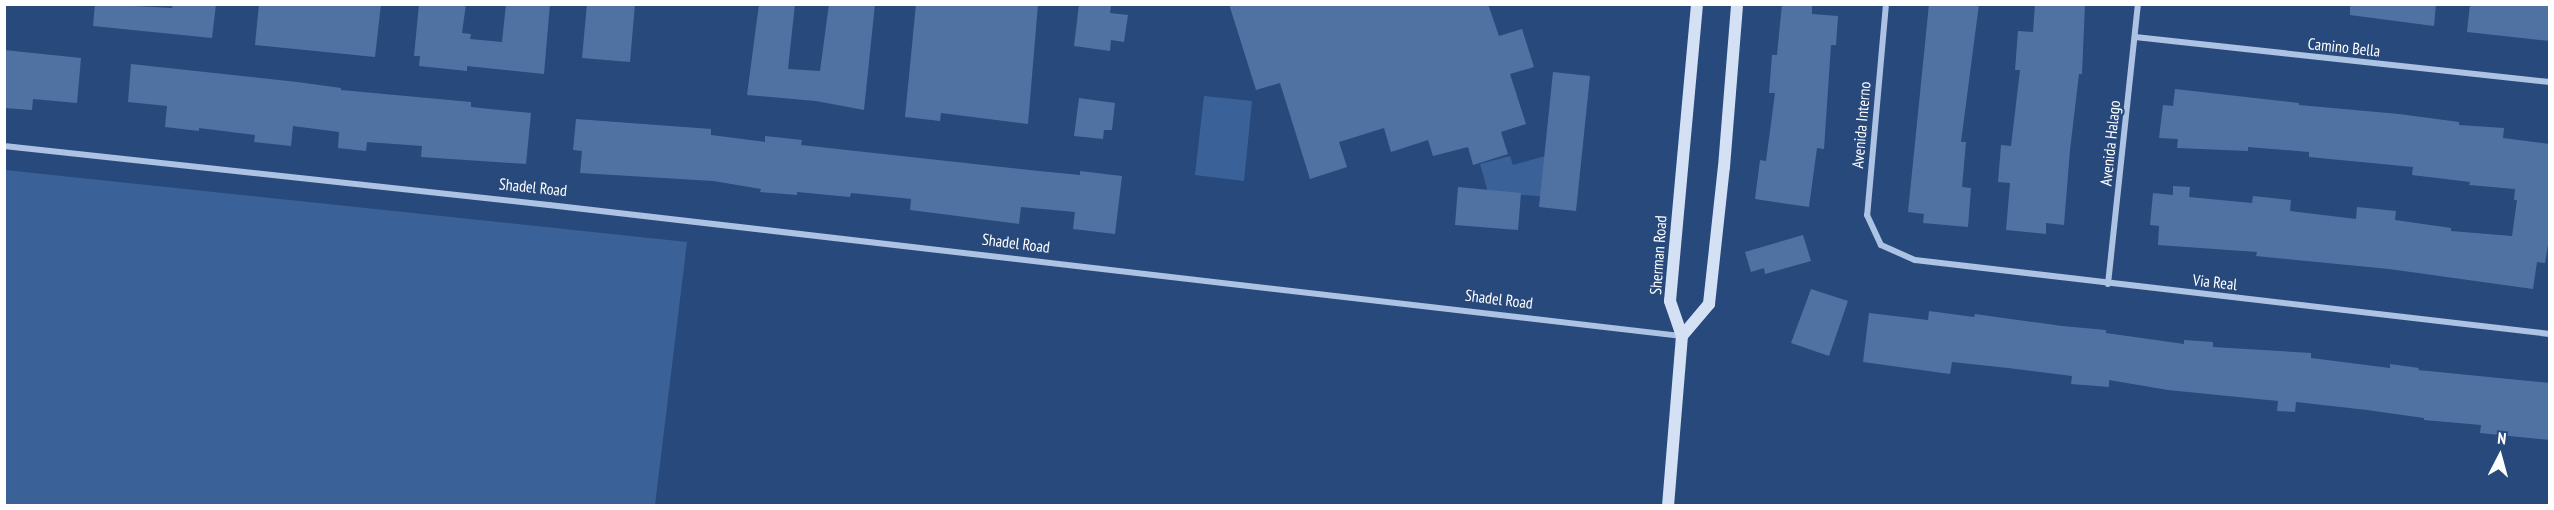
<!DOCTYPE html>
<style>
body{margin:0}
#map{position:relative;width:2554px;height:510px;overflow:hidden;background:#28497b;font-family:"PT Sans Narrow",sans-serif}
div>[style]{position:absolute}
.green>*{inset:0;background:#3b6298}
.building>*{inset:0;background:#5072a3}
.street>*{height:6px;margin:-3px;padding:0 3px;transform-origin:3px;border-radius:3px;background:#acc3e3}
.secondary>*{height:12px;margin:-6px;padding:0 6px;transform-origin:6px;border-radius:6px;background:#d4e1f4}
span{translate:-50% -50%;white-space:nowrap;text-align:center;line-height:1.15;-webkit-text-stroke:4.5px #28497b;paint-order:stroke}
.street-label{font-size:16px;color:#fff}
.frame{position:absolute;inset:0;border:6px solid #fff;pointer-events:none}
.north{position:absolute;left:2470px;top:426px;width:60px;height:60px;-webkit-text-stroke:4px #28497b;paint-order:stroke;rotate:6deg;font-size:16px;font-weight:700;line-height:24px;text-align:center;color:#fff}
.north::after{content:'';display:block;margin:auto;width:21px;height:27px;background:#fff;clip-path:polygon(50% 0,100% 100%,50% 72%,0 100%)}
</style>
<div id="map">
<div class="green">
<div style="clip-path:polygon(1204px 96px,1252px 101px,1244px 181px,1195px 175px)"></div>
<div style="clip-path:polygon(1552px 154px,1548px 197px,1488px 192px,1480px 164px,1510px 156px,1513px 165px)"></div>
<div style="clip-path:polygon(5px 170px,687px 242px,655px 505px,5px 505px)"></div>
</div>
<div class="building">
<div style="clip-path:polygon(95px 4px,172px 8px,173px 4px,216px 4px,212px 38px,93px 26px)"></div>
<div style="clip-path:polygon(259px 4px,381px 4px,375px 57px,255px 45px)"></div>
<div style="clip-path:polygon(419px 4px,466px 4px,462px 33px,471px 34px,470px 39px,502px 42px,506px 4px,550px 4px,544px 74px,467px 66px,467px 71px,419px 66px,420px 56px,414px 56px)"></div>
<div style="clip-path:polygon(587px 4px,635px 4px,630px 62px,582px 58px)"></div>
<div style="clip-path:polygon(759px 4px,795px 4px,788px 69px,820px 71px,829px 4px,875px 4px,864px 110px,816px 101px,747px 95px)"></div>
<div style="clip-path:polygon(916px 4px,1038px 4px,1028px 124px,941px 113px,940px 121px,905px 117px)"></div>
<div style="clip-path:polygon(1079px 4px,1111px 6px,1110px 13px,1128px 15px,1124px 42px,1111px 40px,1110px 51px,1074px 46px)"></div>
<div style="clip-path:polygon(1229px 4px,1488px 4px,1499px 36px,1522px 29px,1534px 67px,1510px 74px,1526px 124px,1501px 132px,1508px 154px,1473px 165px,1468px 147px,1433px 156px,1428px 140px,1391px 152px,1384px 128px,1339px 142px,1347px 167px,1310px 179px,1280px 83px,1256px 90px)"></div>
<div style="clip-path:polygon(1782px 4px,1812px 4px,1812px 14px,1838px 16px,1836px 45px,1831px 45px,1824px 149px,1817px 148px,1809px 207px,1755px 199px,1760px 160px,1766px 161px,1775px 93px,1769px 93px,1772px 55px,1777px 55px)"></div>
<div style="clip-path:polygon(1929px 4px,1979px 4px,1961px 142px,1966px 142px,1962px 187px,1971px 188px,1968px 227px,1923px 223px,1924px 214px,1908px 212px)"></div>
<div style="clip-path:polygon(2035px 4px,2085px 4px,2082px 74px,2079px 74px,2070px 150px,2064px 225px,2046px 223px,2046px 234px,2006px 230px,2010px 183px,1998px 182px,2001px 145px,2011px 146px,2020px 70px,2015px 70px,2018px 31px,2033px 32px)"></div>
<div style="clip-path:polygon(2350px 4px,2436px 4px,2434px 26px,2350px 15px)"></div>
<div style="clip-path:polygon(2470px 4px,2550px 4px,2550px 41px,2467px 32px)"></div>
<div style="clip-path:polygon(4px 50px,81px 58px,77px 103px,33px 99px,32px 110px,4px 108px)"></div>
<div style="clip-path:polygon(131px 64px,297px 82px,341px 88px,341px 90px,471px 102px,471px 107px,531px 113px,526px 164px,421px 157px,422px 146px,367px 142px,366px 151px,338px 148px,339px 132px,293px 126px,291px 146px,254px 142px,255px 135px,199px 128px,199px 131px,165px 127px,167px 106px,128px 102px)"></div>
<div style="clip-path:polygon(1553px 72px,1590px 76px,1576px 211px,1539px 207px)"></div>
<div style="clip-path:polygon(2175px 89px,2299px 103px,2299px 105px,2399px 114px,2459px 122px,2459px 125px,2504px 128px,2503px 138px,2550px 144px,2550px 232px,2545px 263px,2537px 262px,2533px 289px,2389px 269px,2256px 256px,2257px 252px,2158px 245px,2159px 226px,2150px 225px,2153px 193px,2173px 195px,2173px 186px,2190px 187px,2189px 197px,2252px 203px,2253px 196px,2291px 200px,2290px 211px,2356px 219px,2357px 207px,2396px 211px,2395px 220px,2451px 228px,2451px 231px,2512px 236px,2517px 200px,2514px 200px,2515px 189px,2469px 185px,2470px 182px,2412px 175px,2413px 167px,2309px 157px,2309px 152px,2248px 147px,2248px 151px,2177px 148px,2178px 139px,2159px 138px,2163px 105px,2173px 106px)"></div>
<div style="clip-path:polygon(1079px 98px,1115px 103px,1112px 130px,1104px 130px,1103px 139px,1074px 136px)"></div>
<div style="clip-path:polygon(576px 119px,711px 129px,711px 135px,765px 142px,765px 136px,802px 140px,801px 145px,1039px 171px,1080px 175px,1080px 171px,1122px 176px,1115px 234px,1073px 229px,1075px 212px,1021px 207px,1019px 224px,910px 210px,911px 199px,902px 198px,851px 193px,850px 197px,797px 192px,797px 195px,760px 192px,761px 189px,713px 181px,580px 173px,582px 151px,573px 150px)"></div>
<div style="clip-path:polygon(1458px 187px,1521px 193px,1518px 230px,1455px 225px)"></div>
<div style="clip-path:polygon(1803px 235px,1811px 261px,1765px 274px,1764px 268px,1751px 272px,1745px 252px)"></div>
<div style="clip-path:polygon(1811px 289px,1848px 301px,1829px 356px,1791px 343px)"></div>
<div style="clip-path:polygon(1929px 311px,1974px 317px,1975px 314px,2062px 326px,2106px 330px,2106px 333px,2184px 344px,2184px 340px,2213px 342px,2213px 347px,2311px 353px,2311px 358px,2390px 368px,2390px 364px,2419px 368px,2418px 370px,2550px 383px,2550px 440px,2480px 433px,2481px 425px,2424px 420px,2424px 418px,2367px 410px,2296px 402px,2295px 412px,2277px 411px,2278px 401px,2168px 390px,2109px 380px,2109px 387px,2071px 384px,2072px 376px,2008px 368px,1952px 362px,1950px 374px,1863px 362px,1869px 313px,1928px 320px)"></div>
</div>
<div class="street">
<div style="left:1886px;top:4px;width:212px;rotate:95.1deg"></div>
<div style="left:1867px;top:215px;width:33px;rotate:65deg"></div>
<div style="left:1881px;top:245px;width:37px;rotate:24deg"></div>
<div style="left:1915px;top:260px;width:639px;rotate:6.65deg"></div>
<div style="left:2135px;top:37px;width:417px;rotate:6.2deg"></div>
<div style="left:4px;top:146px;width:548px;rotate:6.18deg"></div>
<div style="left:549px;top:205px;width:1141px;rotate:6.6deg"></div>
<div style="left:2108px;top:284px;width:282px;rotate:-83.9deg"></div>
</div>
<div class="secondary">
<div style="left:1682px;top:336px;width:42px;rotate:-49.8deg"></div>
<div style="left:1709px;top:304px;width:138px;rotate:-83.8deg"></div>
<div style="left:1724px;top:167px;width:164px;rotate:-85.4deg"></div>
<div style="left:1668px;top:506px;width:171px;rotate:-85.3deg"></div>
<div style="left:1682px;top:336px;width:37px;rotate:-109deg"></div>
<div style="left:1670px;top:301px;width:298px;rotate:-84.8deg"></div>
</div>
<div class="street-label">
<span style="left:2344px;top:47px;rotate:6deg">Camino Bella</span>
<span style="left:1861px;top:125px;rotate:-85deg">Avenida Interno</span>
<span style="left:2110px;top:143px;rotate:-84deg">Avenida Halago</span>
<span style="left:533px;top:187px;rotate:6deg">Shadel Road</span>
<span style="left:1016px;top:243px;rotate:7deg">Shadel Road</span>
<span style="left:1658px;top:255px;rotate:-86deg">Sherman Road</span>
<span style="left:2215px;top:282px;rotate:6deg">Via Real</span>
<span style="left:1499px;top:299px;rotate:7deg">Shadel Road</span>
</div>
<div class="frame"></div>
<div class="north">N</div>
</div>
